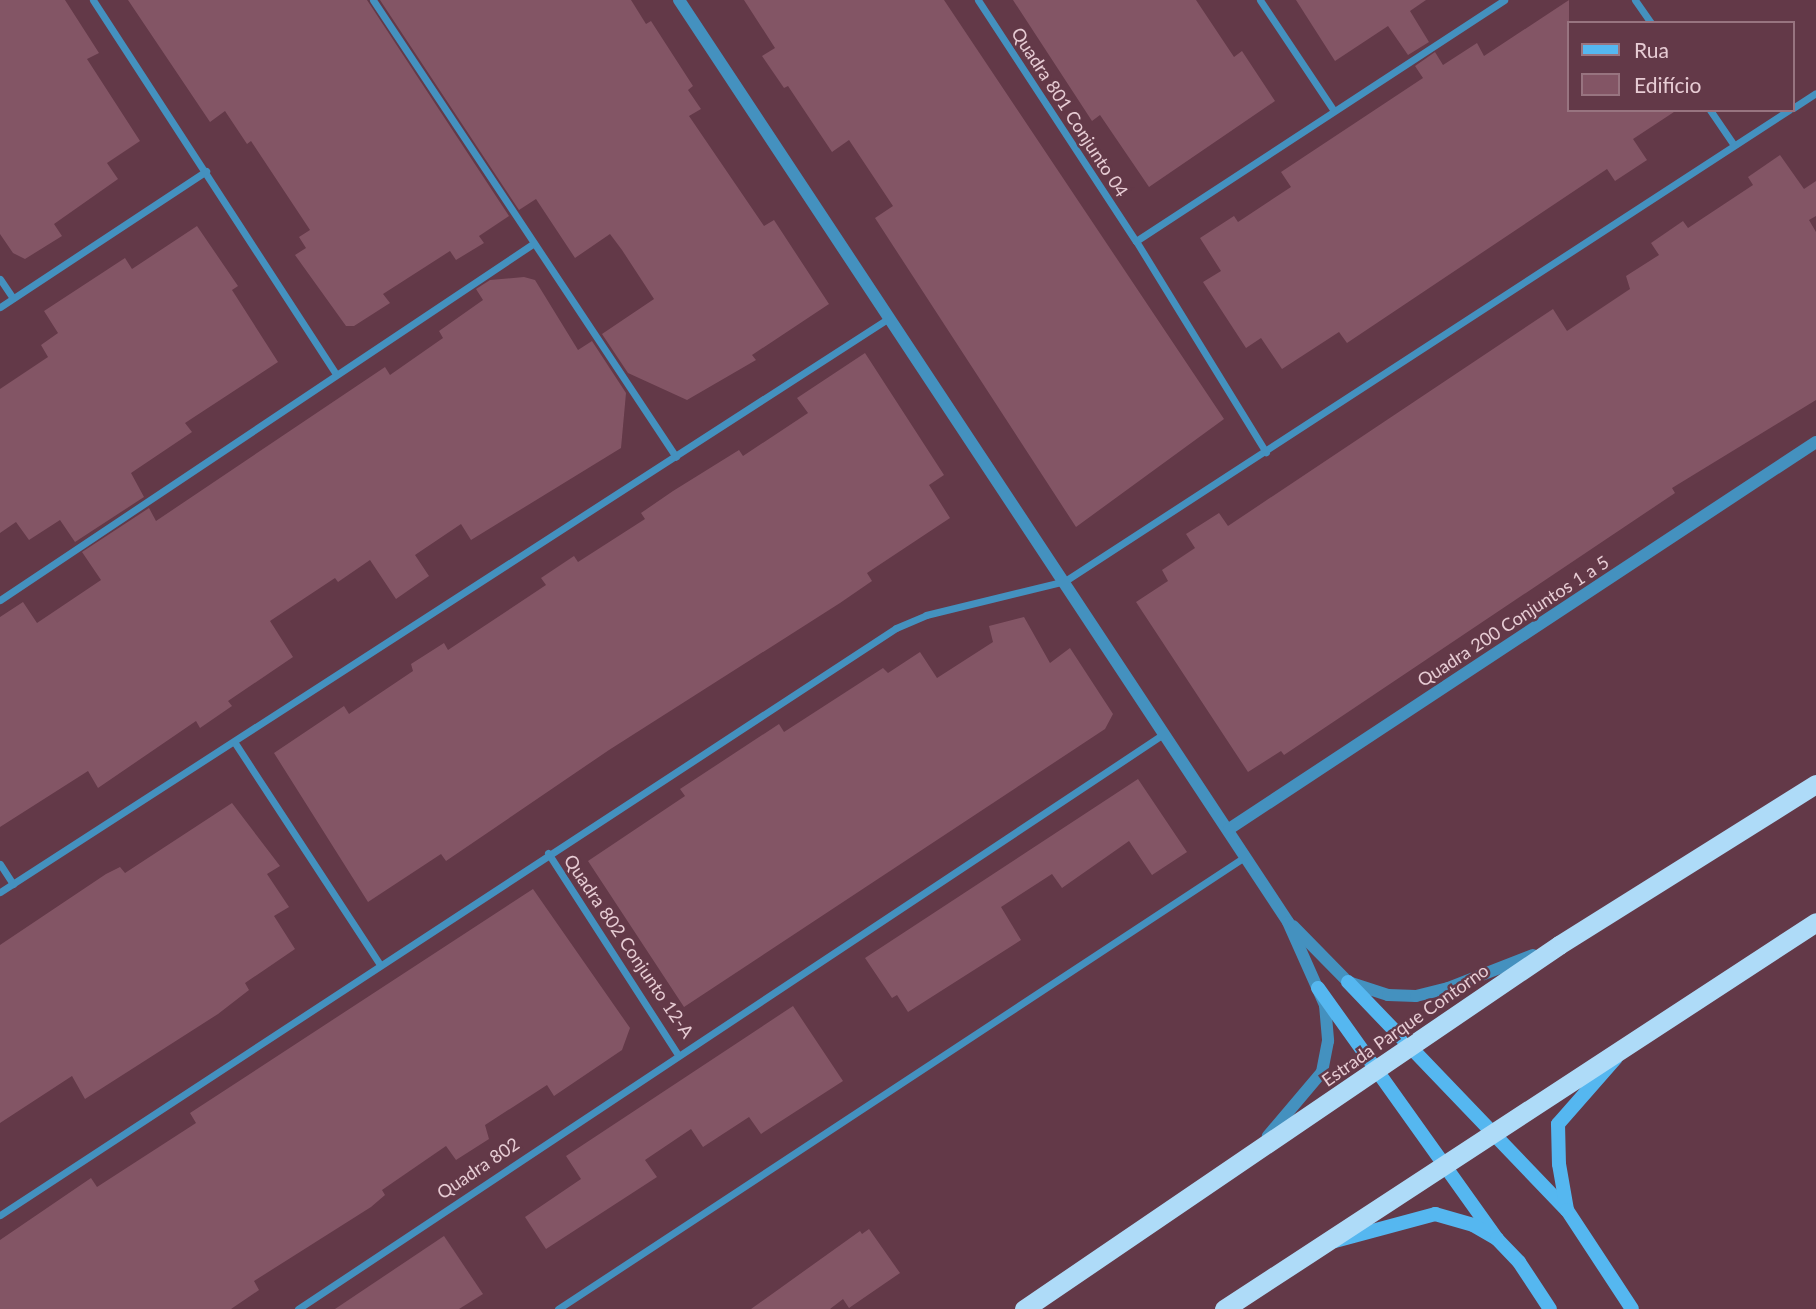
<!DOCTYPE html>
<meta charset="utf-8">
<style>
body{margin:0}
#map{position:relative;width:1816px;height:1309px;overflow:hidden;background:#633948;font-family:Lato,sans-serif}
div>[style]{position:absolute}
.building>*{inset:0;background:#835565}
.minor>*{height:7px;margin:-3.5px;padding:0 3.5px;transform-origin:3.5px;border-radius:3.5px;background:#4491bf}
.tertiary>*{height:12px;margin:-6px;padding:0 6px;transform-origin:6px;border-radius:6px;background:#4491bf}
.secondary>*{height:14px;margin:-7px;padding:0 7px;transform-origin:7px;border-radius:7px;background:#55b7f0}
.trunk>*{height:19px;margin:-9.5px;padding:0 9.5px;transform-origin:9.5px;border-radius:9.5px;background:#aedbf8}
span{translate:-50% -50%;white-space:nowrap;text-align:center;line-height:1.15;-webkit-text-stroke:5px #633948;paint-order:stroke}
.street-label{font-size:18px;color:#e7ccd4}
.legend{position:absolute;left:1567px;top:21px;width:228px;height:91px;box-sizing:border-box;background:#633948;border:2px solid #987480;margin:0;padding:9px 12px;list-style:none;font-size:21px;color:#e7ccd4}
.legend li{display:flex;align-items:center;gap:14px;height:35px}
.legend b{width:35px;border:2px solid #987480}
</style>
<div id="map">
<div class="building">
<div style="clip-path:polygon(0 0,65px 0,99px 53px,87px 59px,140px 141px,107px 163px,118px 179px,54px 224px,62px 236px,25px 259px,13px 253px,0 234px)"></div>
<div style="clip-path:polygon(128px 0,367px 0,509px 216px,479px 236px,484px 243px,456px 260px,450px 251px,383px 294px,390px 303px,354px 326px,346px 326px,295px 255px,306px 248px,299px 237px,310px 230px,251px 141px,247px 144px,225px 111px,210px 122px)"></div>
<div style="clip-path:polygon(380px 0,631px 0,646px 24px,651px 21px,693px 86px,688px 90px,701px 109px,689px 116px,764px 226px,774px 220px,829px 304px,752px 355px,756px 360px,687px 400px,628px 373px,602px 334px,654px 299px,622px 250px,610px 234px,575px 258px,536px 199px,519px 210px)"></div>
<div style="clip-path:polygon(744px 0,944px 0,1224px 419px,1076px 527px,875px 218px,893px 206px,849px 140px,832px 152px,788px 86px,784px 88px,762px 56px,775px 48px)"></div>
<div style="clip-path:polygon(1013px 0,1196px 0,1234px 57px,1242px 51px,1275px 101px,1149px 187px,1100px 115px,1092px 121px)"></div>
<div style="clip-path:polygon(1296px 0,1426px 0,1410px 11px,1429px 42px,1408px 55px,1388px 26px,1335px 61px)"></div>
<div style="clip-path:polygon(1569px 0,1569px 110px,1677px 110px,1633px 139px,1647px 160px,1615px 181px,1607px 169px,1347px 343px,1339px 332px,1282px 369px,1261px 338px,1246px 348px,1203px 282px,1221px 271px,1200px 238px,1234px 216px,1238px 222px,1291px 187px,1281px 172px,1423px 78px,1415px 66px,1435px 52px,1443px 65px,1477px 43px,1484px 56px)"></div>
<div style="clip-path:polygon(1780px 155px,1804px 189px,1816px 181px,1816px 216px,1809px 220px,1816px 232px,1816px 400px,1672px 488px,1675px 493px,1284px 755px,1281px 751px,1248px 772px,1136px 602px,1168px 581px,1162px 570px,1195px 548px,1186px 534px,1219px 513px,1228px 526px,1553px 309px,1567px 331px,1630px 289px,1626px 276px,1659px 255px,1651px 243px,1683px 221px,1688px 228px,1753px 185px,1748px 177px)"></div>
<div style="clip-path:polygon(197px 226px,238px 286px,232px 290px,278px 362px,185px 423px,192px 432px,131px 473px,144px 497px,75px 542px,60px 520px,29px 540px,16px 522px,0 533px,0 389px,48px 357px,41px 345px,58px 333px,44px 311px,125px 258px,132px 269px)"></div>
<div style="clip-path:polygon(524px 277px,535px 280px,578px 350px,592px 341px,626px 393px,621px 448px,471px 540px,461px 524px,415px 555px,429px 576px,396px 599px,370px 560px,338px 582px,335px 578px,270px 621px,293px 657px,228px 701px,232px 706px,200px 728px,196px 721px,98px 788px,88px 771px,0 827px,0 617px,23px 602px,37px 623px,101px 580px,82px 552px,149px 508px,156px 521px,385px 367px,390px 375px,443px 338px,439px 331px,483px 300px,476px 289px,490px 280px)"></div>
<div style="clip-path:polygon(865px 353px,944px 475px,929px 485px,950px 518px,867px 573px,872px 581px,840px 603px,609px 750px,446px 861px,441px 854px,368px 902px,274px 753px,344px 706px,349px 714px,413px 671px,411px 664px,444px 643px,448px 650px,546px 585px,541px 578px,574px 556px,578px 562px,645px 519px,641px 513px,673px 491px,739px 450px,743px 456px,808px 413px,797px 398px)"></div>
<div style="clip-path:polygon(1024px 617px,1050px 663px,1070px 648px,1113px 714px,1105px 729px,684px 1007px,588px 861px,685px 796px,680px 789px,779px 724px,784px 732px,883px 668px,888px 673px,920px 652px,937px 678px,993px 642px,989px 626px)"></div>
<div style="clip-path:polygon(1138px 779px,1187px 852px,1152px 875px,1129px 841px,1062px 888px,1052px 874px,1001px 907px,1021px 940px,908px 1012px,897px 995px,892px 998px,865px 958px)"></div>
<div style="clip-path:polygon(232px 803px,280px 866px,267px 874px,289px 907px,274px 916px,295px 949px,245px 983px,249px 990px,218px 1014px,85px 1099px,72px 1076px,0 1123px,0 945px,106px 874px,120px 867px,125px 873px)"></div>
<div style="clip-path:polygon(533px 889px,630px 1028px,622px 1050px,554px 1096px,547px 1085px,485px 1125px,489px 1139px,456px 1160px,446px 1146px,382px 1190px,385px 1195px,371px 1207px,254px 1281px,259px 1290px,231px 1309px,0 1309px,0 1240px,91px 1178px,97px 1187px,196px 1123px,190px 1113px)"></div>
<div style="clip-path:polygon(793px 1006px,843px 1081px,761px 1134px,749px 1117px,703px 1147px,691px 1129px,645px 1160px,657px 1177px,546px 1249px,525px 1217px,581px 1179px,566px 1156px)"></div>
<div style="clip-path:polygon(869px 1229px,900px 1273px,849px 1308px,843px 1299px,830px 1309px,751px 1309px,860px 1231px,862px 1234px)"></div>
<div style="clip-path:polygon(444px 1236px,483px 1294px,459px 1309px,335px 1309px)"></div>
</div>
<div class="minor">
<div style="left:93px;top:0;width:445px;rotate:57deg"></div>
<div style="left:373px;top:0;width:548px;rotate:56.45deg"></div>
<div style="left:978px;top:0;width:288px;rotate:56.8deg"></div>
<div style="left:1136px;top:241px;width:248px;rotate:58.4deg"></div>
<div style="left:1260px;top:0;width:133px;rotate:56.3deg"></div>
<div style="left:1635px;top:0;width:28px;rotate:55deg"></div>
<div style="left:1793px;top:108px;width:27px;rotate:-33deg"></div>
<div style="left:1710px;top:110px;width:42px;rotate:55.6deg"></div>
<div style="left:1136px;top:241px;width:440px;rotate:-33.2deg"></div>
<div style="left:0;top:279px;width:23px;rotate:56deg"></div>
<div style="left:0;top:307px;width:247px;rotate:-33.4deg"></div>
<div style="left:0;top:600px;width:642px;rotate:-33.76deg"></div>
<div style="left:235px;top:743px;width:263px;rotate:56.8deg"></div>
<div style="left:548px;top:853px;width:238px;rotate:57.2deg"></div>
<div style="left:0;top:864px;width:24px;rotate:57deg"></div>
<div style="left:0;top:892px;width:1058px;rotate:-32.85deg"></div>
<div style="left:0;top:1215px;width:1071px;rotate:-33.23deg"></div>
<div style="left:896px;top:628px;width:33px;rotate:-23deg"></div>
<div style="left:926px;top:615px;width:143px;rotate:-13.7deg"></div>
<div style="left:1065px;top:581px;width:864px;rotate:-33.05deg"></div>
<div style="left:298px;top:1309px;width:1041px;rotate:-33.6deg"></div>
<div style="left:558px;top:1309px;width:824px;rotate:-33.36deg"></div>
</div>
<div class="tertiary">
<div style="left:679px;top:0;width:1105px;rotate:56.55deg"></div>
<div style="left:1288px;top:922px;width:91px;rotate:66deg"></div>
<div style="left:1325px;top:1005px;width:36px;rotate:85deg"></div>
<div style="left:1328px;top:1041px;width:32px;rotate:101deg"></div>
<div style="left:1322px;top:1072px;width:84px;rotate:130.2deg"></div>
<div style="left:1229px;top:829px;width:703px;rotate:-33.4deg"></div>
<div style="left:1293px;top:926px;width:78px;rotate:45.5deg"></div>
<div style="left:1348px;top:982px;width:42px;rotate:18deg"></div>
<div style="left:1388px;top:995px;width:28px;rotate:2deg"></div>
<div style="left:1416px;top:996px;width:33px;rotate:-14deg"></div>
<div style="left:1448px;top:988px;width:91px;rotate:-21.2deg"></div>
</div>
<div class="secondary">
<div style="left:1348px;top:982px;width:316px;rotate:46.2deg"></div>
<div style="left:1318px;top:988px;width:308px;rotate:54.5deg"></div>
<div style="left:1616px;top:1058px;width:88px;rotate:131.3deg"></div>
<div style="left:1558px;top:1124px;width:40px;rotate:88.6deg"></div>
<div style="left:1559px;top:1164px;width:47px;rotate:80.1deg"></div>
<div style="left:1567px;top:1210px;width:118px;rotate:56.7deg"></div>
<div style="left:1335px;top:1241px;width:104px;rotate:-15.1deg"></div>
<div style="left:1435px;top:1214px;width:40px;rotate:16deg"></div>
<div style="left:1473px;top:1225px;width:28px;rotate:30deg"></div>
<div style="left:1497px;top:1239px;width:32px;rotate:46deg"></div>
<div style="left:1519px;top:1262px;width:56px;rotate:56.6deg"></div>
</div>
<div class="trunk">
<div style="left:1024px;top:1309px;width:647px;rotate:-34.23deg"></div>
<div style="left:1559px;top:945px;width:303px;rotate:-32.1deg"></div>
<div style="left:1224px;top:1309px;width:707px;rotate:-33.17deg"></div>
</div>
<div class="street-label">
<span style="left:1070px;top:112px;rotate:57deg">Quadra 801 Conjunto 04</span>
<span style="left:1513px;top:621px;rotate:-33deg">Quadra 200 Conjuntos 1 a 5</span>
<span style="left:629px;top:946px;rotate:56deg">Quadra 802 Conjunto 12-A</span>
<span style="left:1405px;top:1025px;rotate:-35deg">Estrada Parque Contorno</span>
<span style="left:478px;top:1168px;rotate:-34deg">Quadra 802</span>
</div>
<ul class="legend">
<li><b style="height:9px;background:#55b7f0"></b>Rua</li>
<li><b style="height:19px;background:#835565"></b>Edifício</li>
</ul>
</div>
